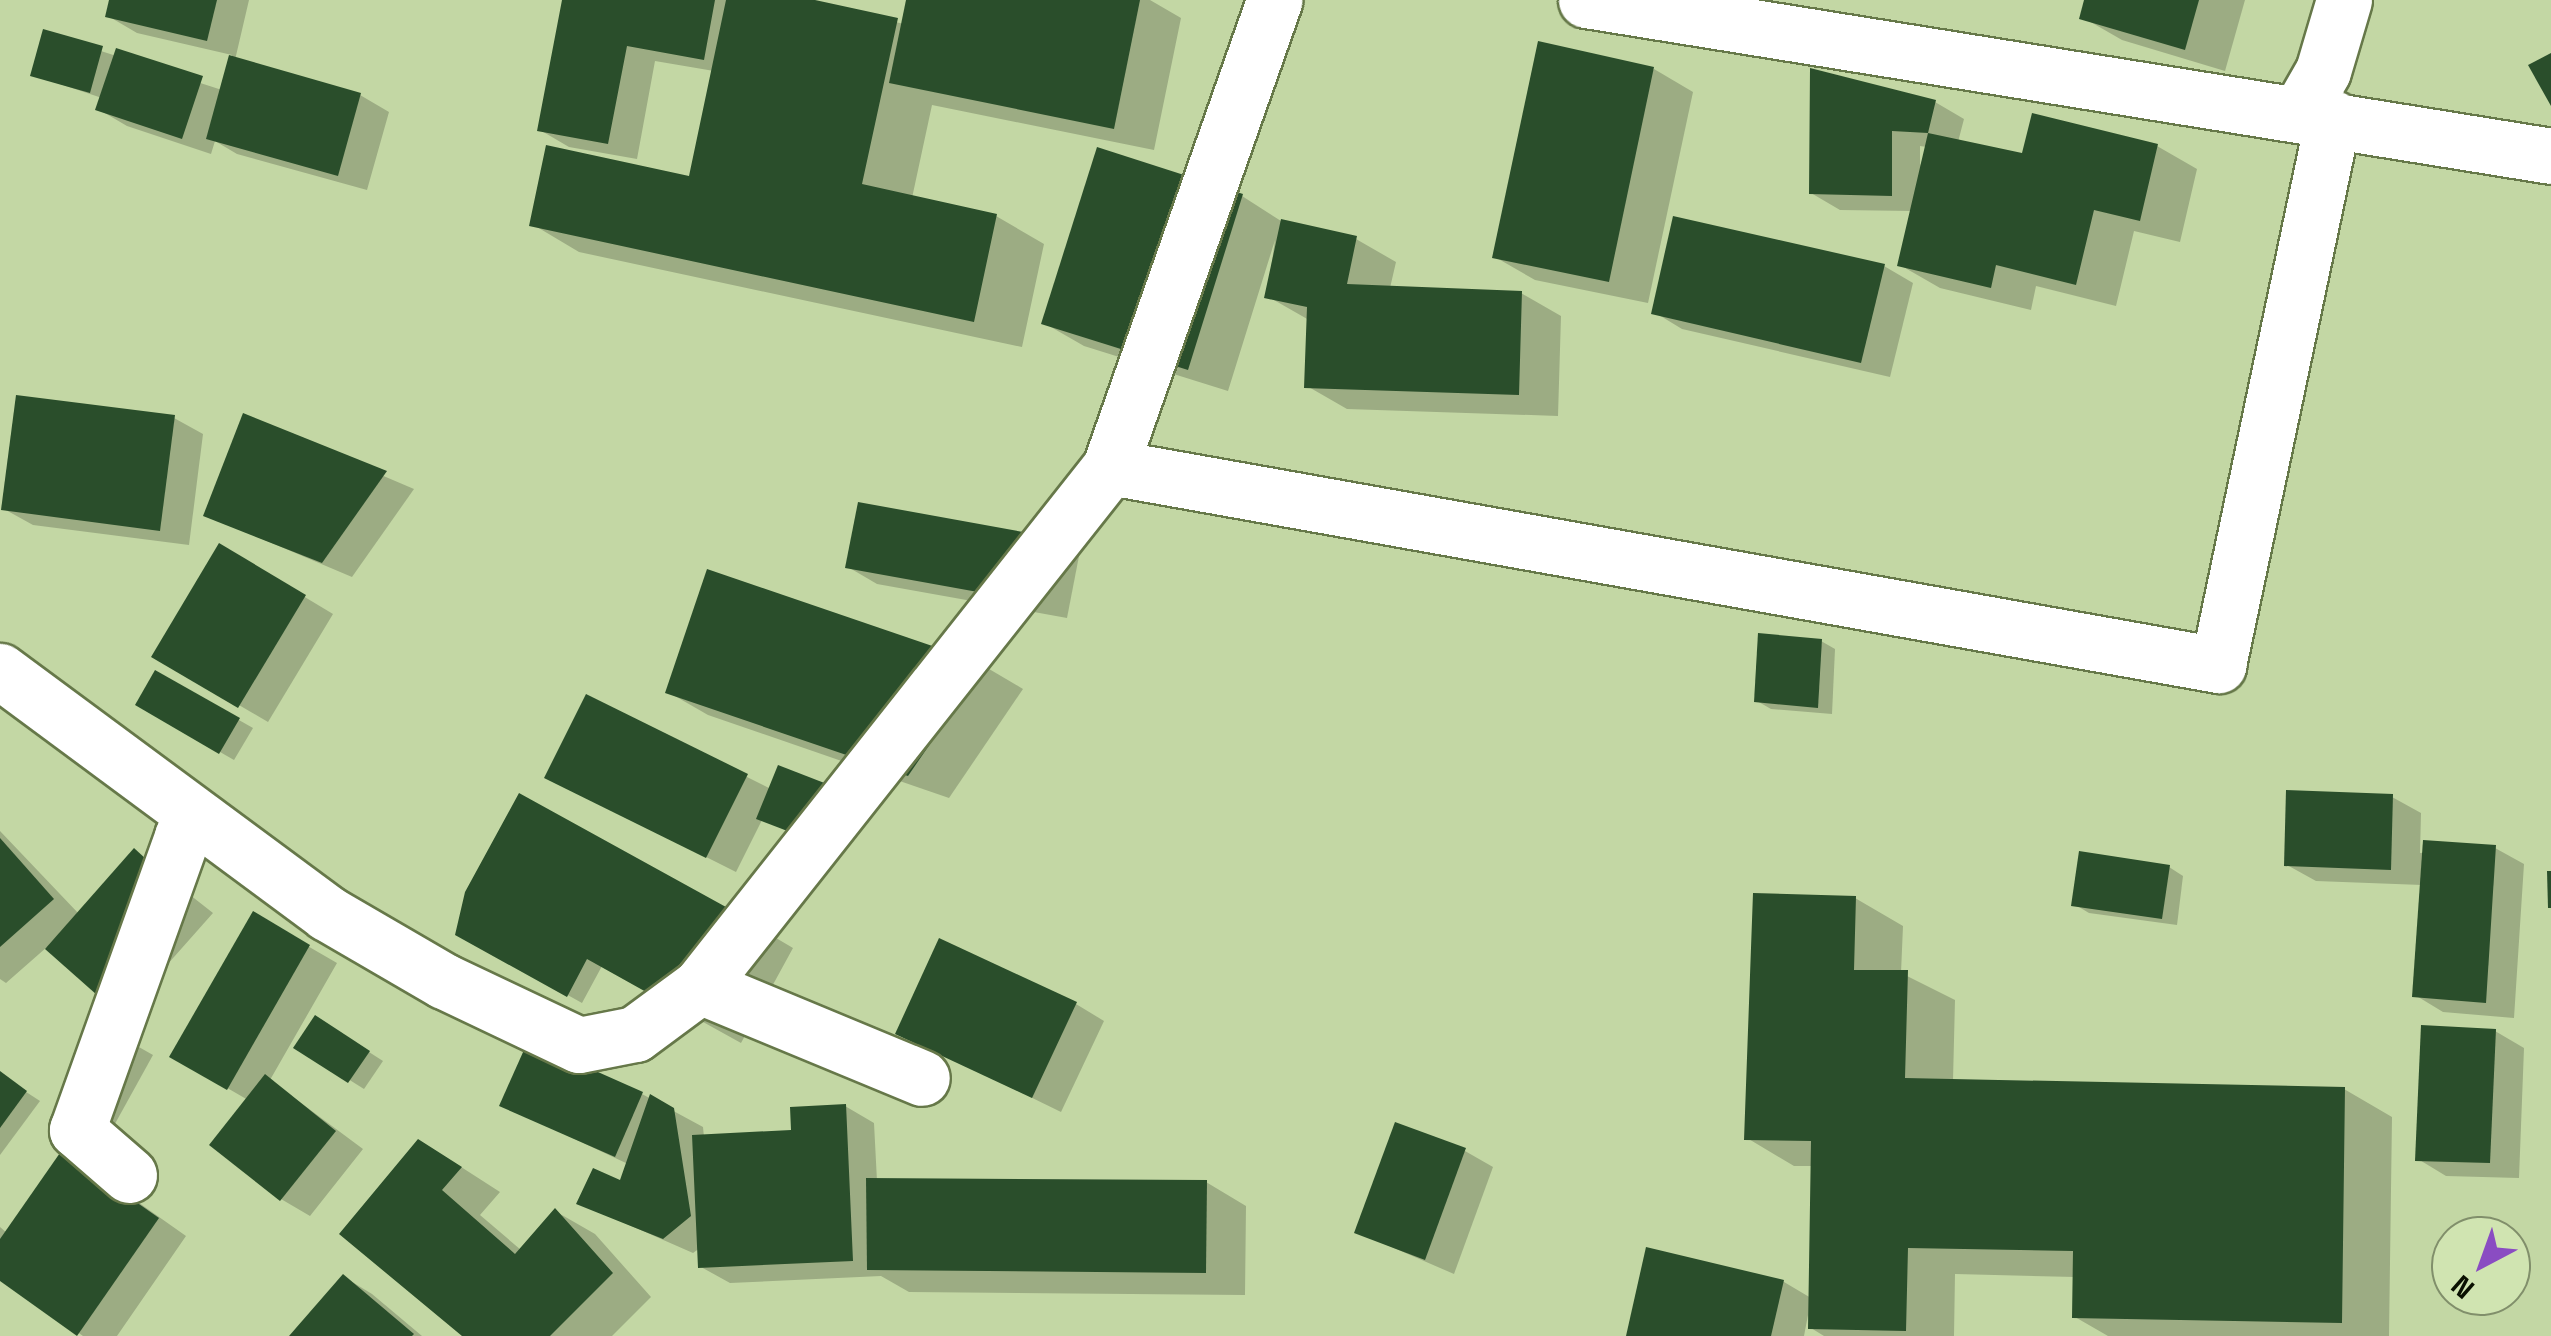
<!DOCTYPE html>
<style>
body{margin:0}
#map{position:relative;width:2551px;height:1336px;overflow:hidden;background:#c3d7a4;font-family:"Space Grotesk",sans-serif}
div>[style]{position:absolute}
.shadow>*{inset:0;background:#0003}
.building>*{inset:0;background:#2a4e2b}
.roads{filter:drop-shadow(2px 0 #667849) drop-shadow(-2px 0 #667849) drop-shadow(0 2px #667849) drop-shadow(0 -2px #667849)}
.minor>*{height:55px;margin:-27.5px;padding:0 27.5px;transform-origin:27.5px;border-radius:27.5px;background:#fff}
.tertiary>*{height:55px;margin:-27.5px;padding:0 27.5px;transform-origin:27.5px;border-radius:27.5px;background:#fff}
span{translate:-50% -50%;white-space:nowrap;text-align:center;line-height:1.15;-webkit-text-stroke:10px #d0e4b1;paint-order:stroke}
.north{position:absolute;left:2431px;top:1216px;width:100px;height:100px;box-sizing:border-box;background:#d0e4b1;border:2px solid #818f6b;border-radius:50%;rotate:221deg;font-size:28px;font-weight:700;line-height:40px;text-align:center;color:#0a1001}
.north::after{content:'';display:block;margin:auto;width:35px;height:45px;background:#8a4cc2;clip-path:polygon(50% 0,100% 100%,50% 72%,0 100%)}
</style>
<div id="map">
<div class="shadow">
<div style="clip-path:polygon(112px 0,249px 0,235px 60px,360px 95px,389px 112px,367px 190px,237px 154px,215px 141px,211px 154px,127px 126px,98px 109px,102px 98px,33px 75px,45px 33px,222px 90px,232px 55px,137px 33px,108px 16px)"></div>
<div style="clip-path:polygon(565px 0,802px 0,904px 24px,909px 0,1150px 0,1181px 18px,1154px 150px,932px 105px,912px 198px,996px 216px,1044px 244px,1022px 347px,579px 252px,532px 224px,691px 179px,714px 71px,655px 61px,637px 159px,569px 147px,540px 130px)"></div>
<div style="clip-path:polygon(2087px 0,2245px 0,2225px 71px,2122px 40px,2082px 17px)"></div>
<div style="clip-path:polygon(1654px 69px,1693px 92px,1648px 303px,1535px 280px,1495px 257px)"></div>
<div style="clip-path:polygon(evenodd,1812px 71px,1935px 102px,1964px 119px,1958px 142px,2024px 156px,2157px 146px,2197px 169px,2180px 242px,2134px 231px,2116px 306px,2036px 286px,2031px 310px,1940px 288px,1900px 265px,1913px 211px,1840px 210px,1811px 193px,1812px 71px,1920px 146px,1927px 147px,1920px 166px,1920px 146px)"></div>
<div style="clip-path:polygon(1242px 196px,1281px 221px,1356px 239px,1396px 262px,1390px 288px,1521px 293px,1561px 316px,1558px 416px,1347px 409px,1307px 386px,1309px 320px,1267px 296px,1275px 240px,1228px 391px,1084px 346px,1044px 323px)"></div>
<div style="clip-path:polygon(1884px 266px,1913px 283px,1890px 377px,1682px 329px,1654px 312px)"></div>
<div style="clip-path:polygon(245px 417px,414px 489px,352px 577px,206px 515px)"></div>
<div style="clip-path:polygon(174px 418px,203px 434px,189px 545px,33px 525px,4px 509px)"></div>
<div style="clip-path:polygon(1050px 539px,1079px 556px,1067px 618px,877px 584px,848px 567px)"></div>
<div style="clip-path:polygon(248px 563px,333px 614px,268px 722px,155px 656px)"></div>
<div style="clip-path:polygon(1821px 641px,1835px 649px,1832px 714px,1771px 709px,1757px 701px)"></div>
<div style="clip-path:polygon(984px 666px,1023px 689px,949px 798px,708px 715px,668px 692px)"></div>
<div style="clip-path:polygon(156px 673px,253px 728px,234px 760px,138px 705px)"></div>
<div style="clip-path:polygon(587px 697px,771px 789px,838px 852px,762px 820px,736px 872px,547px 777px)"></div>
<div style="clip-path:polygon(2392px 797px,2421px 813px,2420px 853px,2495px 848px,2524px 864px,2514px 1018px,2443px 1012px,2415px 995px,2422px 885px,2316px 881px,2287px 865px)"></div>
<div style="clip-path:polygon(0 831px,79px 914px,134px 851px,213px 913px,127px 1010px,47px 947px,6px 983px,0 979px)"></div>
<div style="clip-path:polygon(2169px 867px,2183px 876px,2177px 925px,2089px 913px,2074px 904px)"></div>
<div style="clip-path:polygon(1855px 898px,1903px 926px,1901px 973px,1955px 1000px,1953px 1081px,2344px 1089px,2392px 1117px,2389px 1336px,2108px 1336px,2075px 1317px,2075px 1277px,1955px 1274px,1954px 1336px,1824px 1336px,1811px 1328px,1808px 1315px,1804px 1336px,1628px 1336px,1648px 1250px,1784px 1282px,1811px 1298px,1813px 1166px,1794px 1166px,1747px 1138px)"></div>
<div style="clip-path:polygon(254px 915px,337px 963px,270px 1080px,363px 1149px,310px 1216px,281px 1199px,248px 1100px,172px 1056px)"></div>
<div style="clip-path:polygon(754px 925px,793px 948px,741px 1043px,602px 966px,582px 1003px,458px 934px)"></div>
<div style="clip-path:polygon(1076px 1004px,1104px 1021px,1061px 1112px,899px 1033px)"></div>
<div style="clip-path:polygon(100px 1025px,153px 1055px,111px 1131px,58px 1102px)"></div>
<div style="clip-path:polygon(330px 1027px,383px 1061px,364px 1089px,297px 1047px)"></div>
<div style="clip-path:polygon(2495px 1031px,2524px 1048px,2519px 1178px,2446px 1176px,2418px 1159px)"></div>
<div style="clip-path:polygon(0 1075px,40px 1101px,0 1155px)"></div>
<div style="clip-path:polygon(642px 1094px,703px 1127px,704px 1137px,794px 1133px,845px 1106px,874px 1123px,877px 1181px,1206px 1182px,1246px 1206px,1245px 1295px,909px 1292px,881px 1276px,730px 1283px,701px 1267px,700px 1248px,693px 1253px,579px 1203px,621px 1184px,628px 1164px,502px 1105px)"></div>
<div style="clip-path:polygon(1465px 1151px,1493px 1167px,1454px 1274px,1357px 1232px)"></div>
<div style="clip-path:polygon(458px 1165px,500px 1192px,480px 1215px,521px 1250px,555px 1211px,595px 1234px,651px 1297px,612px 1336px,466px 1336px,343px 1233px)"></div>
<div style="clip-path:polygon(91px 1169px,186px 1236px,117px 1336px,83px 1336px,0 1278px,0 1227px,7px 1233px)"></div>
<div style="clip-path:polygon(344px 1277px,372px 1294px,422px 1336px,293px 1336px)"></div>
</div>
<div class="building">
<div style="clip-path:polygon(109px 0,217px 0,207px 41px,105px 17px)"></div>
<div style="clip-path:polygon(562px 0,715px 0,704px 60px,627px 46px,608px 144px,537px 131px)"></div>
<div style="clip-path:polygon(726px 0,815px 0,898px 18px,862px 184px,997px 214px,974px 322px,529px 226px,546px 145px,689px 176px)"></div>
<div style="clip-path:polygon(906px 0,1140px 0,1114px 129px,889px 83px)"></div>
<div style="clip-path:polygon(2084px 0,2199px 0,2185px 50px,2079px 19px)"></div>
<div style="clip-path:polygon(43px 29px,103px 46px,90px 93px,30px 76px)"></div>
<div style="clip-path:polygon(1538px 41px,1654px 67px,1609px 282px,1492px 258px)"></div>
<div style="clip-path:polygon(116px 48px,203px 76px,182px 139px,95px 110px)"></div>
<div style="clip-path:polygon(2551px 53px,2551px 106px,2528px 65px)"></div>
<div style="clip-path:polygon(229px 55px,361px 93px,338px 176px,206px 139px)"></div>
<div style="clip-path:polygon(1810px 68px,1936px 100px,1928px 133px,2022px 153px,2032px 113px,2158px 144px,2140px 221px,2094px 210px,2076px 285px,1996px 265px,1991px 288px,1897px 266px,1928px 133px,1892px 131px,1892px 196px,1809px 194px)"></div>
<div style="clip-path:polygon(1097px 147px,1243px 194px,1188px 370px,1041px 324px)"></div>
<div style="clip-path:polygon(1673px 216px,1885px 264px,1861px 363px,1651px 314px)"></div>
<div style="clip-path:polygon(1281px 219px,1357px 236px,1347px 284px,1522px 291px,1519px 395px,1304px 388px,1307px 307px,1264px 298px)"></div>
<div style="clip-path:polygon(16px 395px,175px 415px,160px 531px,1px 510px)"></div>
<div style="clip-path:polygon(243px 413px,387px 471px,322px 563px,203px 516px)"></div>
<div style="clip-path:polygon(858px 502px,1051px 537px,1038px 603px,845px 568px)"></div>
<div style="clip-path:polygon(219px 543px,306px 595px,238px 708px,151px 657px)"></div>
<div style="clip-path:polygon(707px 569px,985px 664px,908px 776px,665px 693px)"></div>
<div style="clip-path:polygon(1758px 633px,1822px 639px,1818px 708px,1754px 702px)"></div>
<div style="clip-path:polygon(155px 670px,240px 718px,219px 754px,135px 705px)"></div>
<div style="clip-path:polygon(586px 694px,748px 774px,706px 858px,544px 778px)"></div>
<div style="clip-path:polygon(778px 765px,845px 791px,824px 845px,756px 819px)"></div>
<div style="clip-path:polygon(2286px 790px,2393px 794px,2391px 870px,2284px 866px)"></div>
<div style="clip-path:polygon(519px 793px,755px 923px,700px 1022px,587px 959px,567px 997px,455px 935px,465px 892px)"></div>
<div style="clip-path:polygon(0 838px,54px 899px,0 947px)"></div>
<div style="clip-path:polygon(2423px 840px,2496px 845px,2486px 1003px,2412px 997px)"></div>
<div style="clip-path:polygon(134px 848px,185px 895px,97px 995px,45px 949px)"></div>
<div style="clip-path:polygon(2079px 851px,2170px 865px,2162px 919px,2071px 906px)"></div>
<div style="clip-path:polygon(2547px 871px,2551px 871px,2551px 908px,2548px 908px)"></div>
<div style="clip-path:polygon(1753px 893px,1856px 896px,1854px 970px,1908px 970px,1905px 1078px,2345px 1087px,2342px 1323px,2072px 1318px,2073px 1251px,1908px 1248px,1906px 1331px,1808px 1329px,1811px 1141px,1744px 1140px)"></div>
<div style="clip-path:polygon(253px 911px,310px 945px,227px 1090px,169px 1057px)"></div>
<div style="clip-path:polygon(939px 938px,1077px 1002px,1032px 1098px,895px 1034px)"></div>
<div style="clip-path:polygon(315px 1015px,370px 1051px,348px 1083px,293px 1048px)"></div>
<div style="clip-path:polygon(2421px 1025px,2496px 1029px,2490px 1163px,2415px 1161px)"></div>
<div style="clip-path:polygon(528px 1041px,643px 1092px,615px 1157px,499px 1106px)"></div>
<div style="clip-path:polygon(0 1071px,27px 1091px,0 1128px)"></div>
<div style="clip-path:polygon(265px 1074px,336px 1131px,280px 1201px,209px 1145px)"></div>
<div style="clip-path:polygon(650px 1094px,674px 1108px,691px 1216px,663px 1239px,576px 1204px,593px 1168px,620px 1180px)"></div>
<div style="clip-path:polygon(846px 1104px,853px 1261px,698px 1268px,692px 1135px,791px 1130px,790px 1107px)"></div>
<div style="clip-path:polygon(1395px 1122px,1466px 1148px,1425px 1260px,1354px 1233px)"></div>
<div style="clip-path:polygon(418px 1139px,462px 1167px,442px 1190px,515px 1254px,555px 1208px,613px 1273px,550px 1336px,462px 1336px,339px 1234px)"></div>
<div style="clip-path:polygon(62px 1150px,159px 1218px,77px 1336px,0 1281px,0 1239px)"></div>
<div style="clip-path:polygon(866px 1178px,1207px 1180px,1206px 1273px,867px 1270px)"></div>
<div style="clip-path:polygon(1646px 1247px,1784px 1280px,1771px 1336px,1626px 1336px)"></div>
<div style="clip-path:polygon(343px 1274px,414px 1334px,412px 1336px,289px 1336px)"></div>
</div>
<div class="roads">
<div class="minor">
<div style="left:2299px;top:113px;width:48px;rotate:-60.3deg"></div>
<div style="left:2323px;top:71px;width:74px;rotate:-73.5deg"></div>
<div style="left:1110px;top:467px;width:1126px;rotate:10.13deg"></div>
<div style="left:2218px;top:665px;width:559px;rotate:-78.13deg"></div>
<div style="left:0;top:671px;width:407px;rotate:36.5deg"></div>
<div style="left:327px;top:913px;width:135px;rotate:30.2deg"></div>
<div style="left:444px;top:981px;width:149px;rotate:25.4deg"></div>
<div style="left:579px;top:1045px;width:57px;rotate:-11.1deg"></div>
<div style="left:635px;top:1034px;width:81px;rotate:-36.4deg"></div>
<div style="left:700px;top:986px;width:661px;rotate:-51.69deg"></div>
<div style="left:1110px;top:467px;width:495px;rotate:-70.6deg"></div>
<div style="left:700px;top:986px;width:240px;rotate:22.5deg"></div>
<div style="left:129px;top:1175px;width:69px;rotate:-139.1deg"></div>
<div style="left:77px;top:1130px;width:312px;rotate:-70.3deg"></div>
<div style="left:182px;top:836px;width:25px;rotate:-37deg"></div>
</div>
<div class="tertiary">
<div style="left:1586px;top:0;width:978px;rotate:9.18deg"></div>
</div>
</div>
<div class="north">N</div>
</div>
